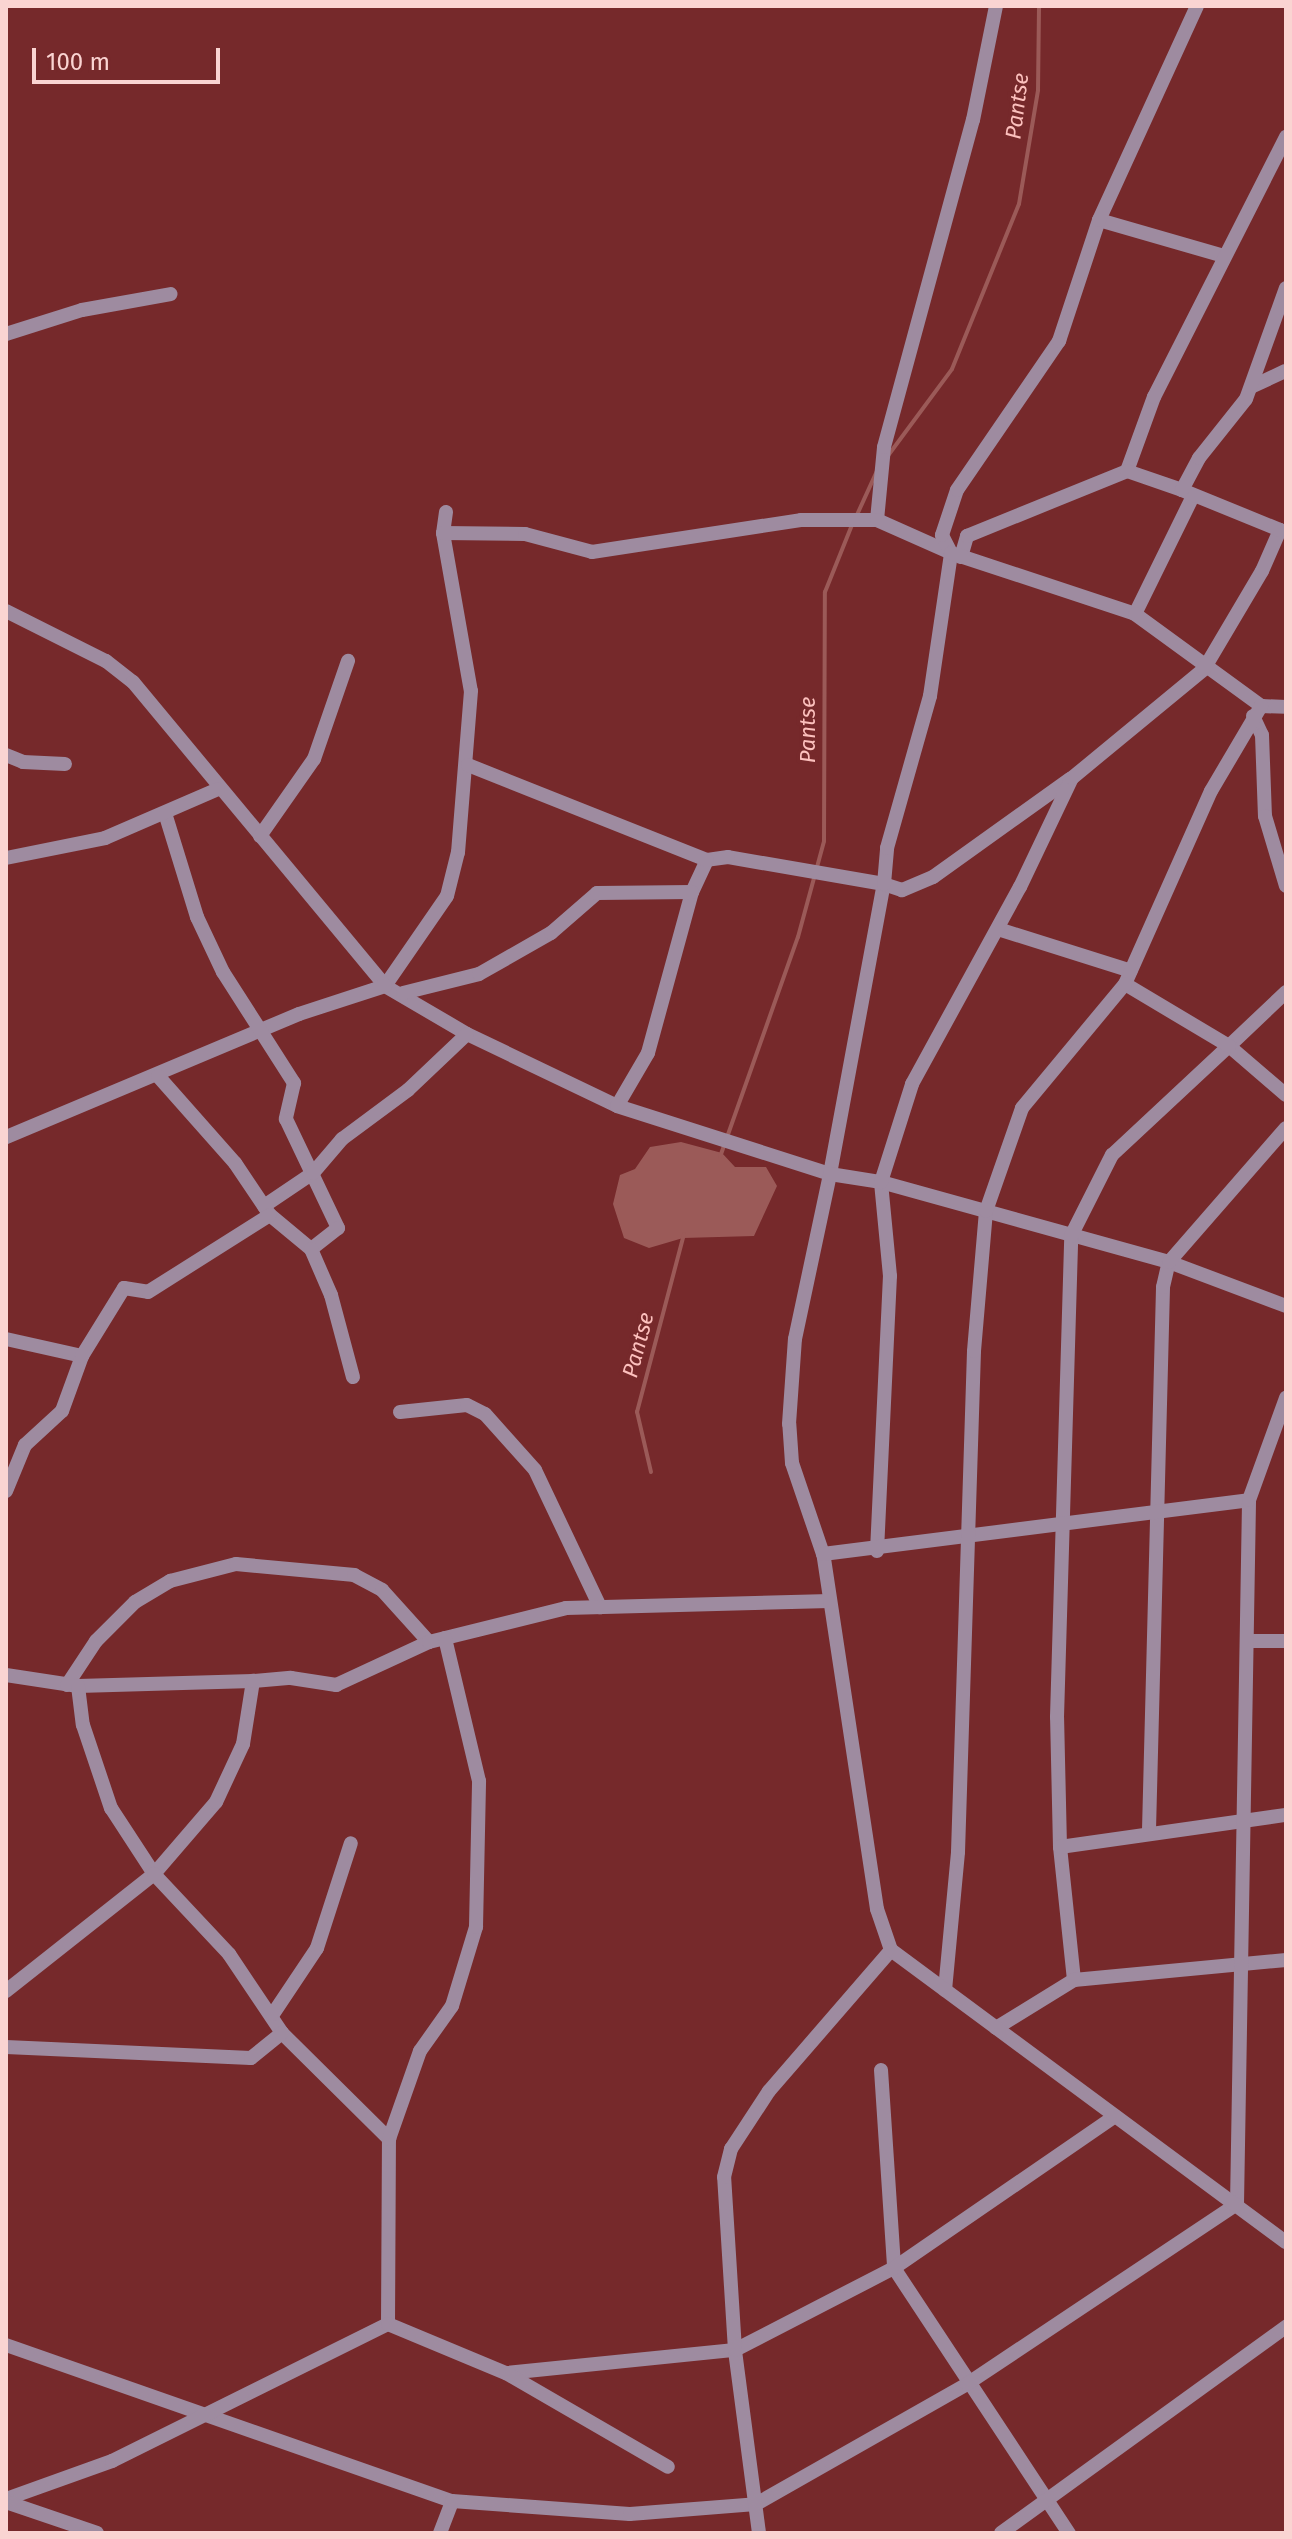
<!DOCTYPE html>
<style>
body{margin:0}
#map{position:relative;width:1292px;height:2539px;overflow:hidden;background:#76292b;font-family:"Fira Sans",sans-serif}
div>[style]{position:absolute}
.water>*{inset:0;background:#9b5a58}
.stream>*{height:4px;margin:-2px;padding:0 2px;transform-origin:2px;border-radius:2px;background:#9b5a58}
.minor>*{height:14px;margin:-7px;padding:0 7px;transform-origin:7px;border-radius:7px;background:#9e8ba0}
span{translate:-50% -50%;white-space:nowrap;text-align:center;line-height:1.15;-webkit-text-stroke:7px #76292b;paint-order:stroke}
.water-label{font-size:22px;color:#fcc0bd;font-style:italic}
.frame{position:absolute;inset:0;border:8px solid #fad4d2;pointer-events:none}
.scale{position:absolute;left:32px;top:48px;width:188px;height:36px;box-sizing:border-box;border:4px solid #fad4d2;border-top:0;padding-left:10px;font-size:24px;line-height:28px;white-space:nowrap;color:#fad4d2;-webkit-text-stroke:6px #76292b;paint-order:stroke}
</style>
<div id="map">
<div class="water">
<div style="clip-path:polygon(681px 1142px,722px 1153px,735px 1167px,766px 1167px,777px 1186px,754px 1236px,683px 1238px,649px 1248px,624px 1238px,613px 1204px,620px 1175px,635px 1169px,650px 1147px)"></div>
</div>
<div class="stream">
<div style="left:887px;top:457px;width:109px;rotate:-53.5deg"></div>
<div style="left:952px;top:369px;width:178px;rotate:-67.9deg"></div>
<div style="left:1019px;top:204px;width:116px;rotate:-80.5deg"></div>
<div style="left:1038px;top:90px;width:84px;rotate:-89.3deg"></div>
<div style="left:856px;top:517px;width:51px;rotate:-65.5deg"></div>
<div style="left:720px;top:1157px;width:233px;rotate:-70.5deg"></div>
<div style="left:798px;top:937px;width:99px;rotate:-74.8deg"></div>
<div style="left:824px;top:841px;width:249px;rotate:-89.8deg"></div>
<div style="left:825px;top:592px;width:72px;rotate:-68.1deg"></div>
<div style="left:651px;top:1472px;width:62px;rotate:-103.1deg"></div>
<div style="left:637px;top:1412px;width:184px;rotate:-75.2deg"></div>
</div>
<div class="minor">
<div style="left:1099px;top:220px;width:130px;rotate:16.1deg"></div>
<div style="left:6px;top:334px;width:80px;rotate:-17.5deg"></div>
<div style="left:82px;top:310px;width:90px;rotate:-10.2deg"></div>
<div style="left:1251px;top:387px;width:38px;rotate:-25deg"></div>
<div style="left:1127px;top:471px;width:79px;rotate:-70deg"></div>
<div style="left:1154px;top:397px;width:292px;rotate:-63.1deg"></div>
<div style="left:446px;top:512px;width:21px;rotate:98deg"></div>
<div style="left:443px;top:533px;width:160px;rotate:80deg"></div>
<div style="left:471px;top:691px;width:162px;rotate:94.6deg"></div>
<div style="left:458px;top:852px;width:45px;rotate:104deg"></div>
<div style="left:447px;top:896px;width:109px;rotate:124.6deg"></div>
<div style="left:385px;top:986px;width:95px;rotate:30.3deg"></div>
<div style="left:467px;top:1034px;width:166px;rotate:25.6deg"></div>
<div style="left:617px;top:1106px;width:224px;rotate:17.7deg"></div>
<div style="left:830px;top:1174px;width:295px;rotate:-79.5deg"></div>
<div style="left:884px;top:884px;width:158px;rotate:-170.2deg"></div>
<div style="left:728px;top:857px;width:21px;rotate:172deg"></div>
<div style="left:707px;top:860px;width:35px;rotate:115deg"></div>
<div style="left:692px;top:892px;width:167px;rotate:105.3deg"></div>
<div style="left:648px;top:1053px;width:61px;rotate:120.3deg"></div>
<div style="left:877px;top:520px;width:73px;rotate:-84.5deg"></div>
<div style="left:884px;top:447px;width:339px;rotate:-74.8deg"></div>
<div style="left:973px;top:120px;width:116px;rotate:-78.6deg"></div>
<div style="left:443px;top:533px;width:82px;rotate:0.7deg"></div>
<div style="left:525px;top:534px;width:69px;rotate:15deg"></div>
<div style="left:592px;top:552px;width:211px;rotate:-8.7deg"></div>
<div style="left:801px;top:520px;width:76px"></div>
<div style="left:877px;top:520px;width:81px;rotate:24deg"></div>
<div style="left:951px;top:553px;width:20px;rotate:-117deg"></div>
<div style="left:942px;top:535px;width:47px;rotate:-71.6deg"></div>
<div style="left:957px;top:490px;width:181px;rotate:-55.6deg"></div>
<div style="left:1059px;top:341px;width:127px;rotate:-71.7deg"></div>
<div style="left:1099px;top:220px;width:235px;rotate:-65.4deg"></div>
<div style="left:961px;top:557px;width:22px;rotate:-74deg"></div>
<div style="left:967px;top:536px;width:173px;rotate:-22.1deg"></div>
<div style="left:1127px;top:471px;width:58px;rotate:19.1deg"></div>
<div style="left:6px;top:611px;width:112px;rotate:26.6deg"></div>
<div style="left:106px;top:661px;width:34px;rotate:38deg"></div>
<div style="left:133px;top:682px;width:395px;rotate:50.3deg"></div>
<div style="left:385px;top:986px;width:90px;rotate:162deg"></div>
<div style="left:299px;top:1014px;width:318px;rotate:157.2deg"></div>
<div style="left:1135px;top:614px;width:131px;rotate:-63.8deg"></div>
<div style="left:1253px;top:716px;width:21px;rotate:65deg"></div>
<div style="left:1262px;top:735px;width:81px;rotate:87.9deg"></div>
<div style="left:1265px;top:816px;width:73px;rotate:73.3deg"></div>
<div style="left:6px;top:755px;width:18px;rotate:22deg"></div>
<div style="left:23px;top:762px;width:42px;rotate:2.7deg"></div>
<div style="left:468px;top:765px;width:257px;rotate:21.7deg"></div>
<div style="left:1070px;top:779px;width:168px;rotate:144.4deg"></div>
<div style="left:933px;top:877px;width:34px;rotate:157deg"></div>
<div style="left:902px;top:890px;width:19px;rotate:-162deg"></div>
<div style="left:884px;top:884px;width:36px;rotate:-85deg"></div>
<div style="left:887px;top:848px;width:158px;rotate:-74.2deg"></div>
<div style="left:930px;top:696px;width:145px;rotate:-81.6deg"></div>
<div style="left:951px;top:553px;width:194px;rotate:18.3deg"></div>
<div style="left:1135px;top:614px;width:156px;rotate:36.1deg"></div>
<div style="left:1261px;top:706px;width:25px;rotate:2deg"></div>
<div style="left:165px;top:813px;width:109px;rotate:72.9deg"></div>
<div style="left:197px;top:917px;width:61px;rotate:64.7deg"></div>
<div style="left:223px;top:972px;width:132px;rotate:57.4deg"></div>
<div style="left:294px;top:1083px;width:37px;rotate:103deg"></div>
<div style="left:286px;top:1119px;width:121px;rotate:64.5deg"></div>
<div style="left:338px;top:1228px;width:34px;rotate:142deg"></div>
<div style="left:260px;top:836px;width:94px;rotate:-55deg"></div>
<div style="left:314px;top:759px;width:104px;rotate:-70.9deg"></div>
<div style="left:6px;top:858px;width:101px;rotate:-11.4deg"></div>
<div style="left:105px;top:838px;width:123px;rotate:-23.4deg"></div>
<div style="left:998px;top:929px;width:139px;rotate:17.5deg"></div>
<div style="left:1286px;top:992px;width:79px;rotate:136.5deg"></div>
<div style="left:1229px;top:1046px;width:75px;rotate:40.7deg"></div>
<div style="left:403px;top:993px;width:78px;rotate:-14deg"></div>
<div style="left:479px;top:974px;width:83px;rotate:-29.7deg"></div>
<div style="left:551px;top:933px;width:61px;rotate:-41deg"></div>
<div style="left:597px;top:893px;width:95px;rotate:-0.6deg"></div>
<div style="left:158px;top:1076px;width:116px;rotate:48.5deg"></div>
<div style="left:235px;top:1163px;width:63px;rotate:56.1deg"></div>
<div style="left:270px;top:1215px;width:53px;rotate:39.7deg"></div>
<div style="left:311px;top:1249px;width:50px;rotate:66.5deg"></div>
<div style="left:331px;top:1295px;width:85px;rotate:75deg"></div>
<div style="left:264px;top:1206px;width:59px;rotate:-34deg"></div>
<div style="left:313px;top:1173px;width:45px;rotate:-49.5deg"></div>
<div style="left:342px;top:1139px;width:82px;rotate:-36.6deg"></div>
<div style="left:408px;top:1090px;width:81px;rotate:-43.5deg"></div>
<div style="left:6px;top:1339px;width:78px;rotate:12.6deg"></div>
<div style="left:400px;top:1412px;width:67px;rotate:-6deg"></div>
<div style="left:467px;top:1405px;width:20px;rotate:27deg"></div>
<div style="left:485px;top:1414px;width:75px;rotate:48.2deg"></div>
<div style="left:535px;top:1470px;width:152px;rotate:64.6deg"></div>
<div style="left:6px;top:1491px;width:50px;rotate:-67.6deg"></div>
<div style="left:25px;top:1445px;width:50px;rotate:-42.6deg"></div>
<div style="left:62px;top:1411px;width:59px;rotate:-70deg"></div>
<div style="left:82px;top:1356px;width:80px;rotate:-58.3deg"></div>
<div style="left:124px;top:1288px;width:24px;rotate:9deg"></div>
<div style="left:148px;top:1292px;width:144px;rotate:-32.3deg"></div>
<div style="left:877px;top:1551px;width:275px;rotate:-87.3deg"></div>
<div style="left:890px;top:1276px;width:94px;rotate:-95.5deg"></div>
<div style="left:881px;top:1182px;width:299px;rotate:15.5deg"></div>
<div style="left:1169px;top:1262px;width:125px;rotate:20.6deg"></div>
<div style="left:823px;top:1554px;width:96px;rotate:-108.8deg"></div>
<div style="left:792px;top:1463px;width:39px;rotate:-94deg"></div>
<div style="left:789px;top:1424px;width:85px;rotate:-86deg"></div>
<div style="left:795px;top:1339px;width:169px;rotate:-78deg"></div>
<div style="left:830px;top:1174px;width:52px;rotate:8.9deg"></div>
<div style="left:881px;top:1182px;width:103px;rotate:-72.4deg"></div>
<div style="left:912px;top:1084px;width:225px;rotate:-61.3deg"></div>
<div style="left:1020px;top:887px;width:121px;rotate:-64.5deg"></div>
<div style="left:1072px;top:778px;width:171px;rotate:-39.5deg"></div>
<div style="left:1204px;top:669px;width:114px;rotate:-59.4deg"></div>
<div style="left:1262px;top:571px;width:45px;rotate:-66.3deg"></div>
<div style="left:1280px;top:530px;width:106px;rotate:-157.8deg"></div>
<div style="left:1182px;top:490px;width:36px;rotate:-62deg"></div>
<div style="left:1199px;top:458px;width:75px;rotate:-51.5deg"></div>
<div style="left:1246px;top:399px;width:118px;rotate:-70.2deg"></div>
<div style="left:1250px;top:1641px;width:36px"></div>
<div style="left:6px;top:1675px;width:73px;rotate:8.7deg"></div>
<div style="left:78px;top:1686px;width:175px;rotate:-1.6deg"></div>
<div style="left:67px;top:1685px;width:53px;rotate:-56.6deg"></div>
<div style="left:96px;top:1641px;width:55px;rotate:-45deg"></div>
<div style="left:135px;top:1602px;width:41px;rotate:-31deg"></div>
<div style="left:170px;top:1581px;width:68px;rotate:-14.4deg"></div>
<div style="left:236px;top:1564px;width:119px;rotate:5.3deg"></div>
<div style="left:354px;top:1575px;width:32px;rotate:28deg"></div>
<div style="left:382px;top:1590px;width:70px;rotate:47.9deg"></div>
<div style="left:78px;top:1686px;width:39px;rotate:83deg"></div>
<div style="left:83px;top:1725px;width:88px;rotate:71.4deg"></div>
<div style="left:111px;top:1808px;width:79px;rotate:56.9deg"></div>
<div style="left:154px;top:1874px;width:95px;rotate:-49.3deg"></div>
<div style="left:216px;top:1802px;width:64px;rotate:-65deg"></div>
<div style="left:243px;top:1744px;width:64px;rotate:-81deg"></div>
<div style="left:253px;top:1681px;width:38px;rotate:-5deg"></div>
<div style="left:291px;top:1678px;width:46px;rotate:8.8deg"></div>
<div style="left:336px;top:1685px;width:102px;rotate:-24.8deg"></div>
<div style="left:429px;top:1642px;width:141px;rotate:-13.9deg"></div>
<div style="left:566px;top:1608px;width:264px;rotate:-1.5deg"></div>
<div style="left:1149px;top:1830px;width:543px;rotate:-88.52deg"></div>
<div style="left:1163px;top:1287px;width:26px;rotate:-77deg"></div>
<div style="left:1169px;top:1262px;width:178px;rotate:-48.9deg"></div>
<div style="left:1060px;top:1847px;width:130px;rotate:-91.3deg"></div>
<div style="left:1057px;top:1717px;width:481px;rotate:-88.3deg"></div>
<div style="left:1071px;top:1236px;width:91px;rotate:-63.2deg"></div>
<div style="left:1112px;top:1155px;width:160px;rotate:-43deg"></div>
<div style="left:1229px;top:1046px;width:121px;rotate:-149.2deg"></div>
<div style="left:1125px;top:984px;width:211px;rotate:-66deg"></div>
<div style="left:1211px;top:791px;width:99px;rotate:-59.5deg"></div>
<div style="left:891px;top:1950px;width:43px;rotate:-108.9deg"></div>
<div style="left:877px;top:1909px;width:359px;rotate:-98.6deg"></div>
<div style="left:823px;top:1554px;width:429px;rotate:-7.2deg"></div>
<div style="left:1074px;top:1980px;width:134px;rotate:-96deg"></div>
<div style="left:1060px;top:1847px;width:228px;rotate:-8.1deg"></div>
<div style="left:945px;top:1990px;width:139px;rotate:-84.6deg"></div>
<div style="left:958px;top:1852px;width:501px;rotate:-88.17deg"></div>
<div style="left:974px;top:1351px;width:141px;rotate:-85.1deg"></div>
<div style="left:986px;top:1211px;width:109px;rotate:-70.7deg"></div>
<div style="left:1022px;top:1108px;width:161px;rotate:-50.3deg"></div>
<div style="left:6px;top:1991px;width:189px;rotate:-38.3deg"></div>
<div style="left:154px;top:1874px;width:110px;rotate:46.8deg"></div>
<div style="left:229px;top:1954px;width:95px;rotate:56.1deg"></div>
<div style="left:282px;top:2033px;width:151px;rotate:44.7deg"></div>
<div style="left:273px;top:2014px;width:79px;rotate:-56.3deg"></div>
<div style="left:317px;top:1948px;width:110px;rotate:-72.1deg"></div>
<div style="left:996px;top:2028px;width:92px;rotate:-31.6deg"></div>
<div style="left:1074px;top:1980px;width:213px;rotate:-5.4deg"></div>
<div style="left:6px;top:2047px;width:245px;rotate:2.6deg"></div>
<div style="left:251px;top:2058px;width:40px;rotate:-39deg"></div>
<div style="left:881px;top:2070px;width:198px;rotate:86.2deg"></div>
<div style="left:894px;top:2268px;width:318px;rotate:56.6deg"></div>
<div style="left:388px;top:2324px;width:185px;rotate:-89.7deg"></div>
<div style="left:389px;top:2139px;width:93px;rotate:-70.6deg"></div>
<div style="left:420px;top:2051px;width:55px;rotate:-54.6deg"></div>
<div style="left:452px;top:2006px;width:83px;rotate:-73.1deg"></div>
<div style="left:476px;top:1927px;width:146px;rotate:-88.8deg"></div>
<div style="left:479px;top:1781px;width:147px;rotate:-103.4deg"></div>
<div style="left:6px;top:2345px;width:472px;rotate:19.3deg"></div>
<div style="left:452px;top:2501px;width:178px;rotate:4.2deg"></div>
<div style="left:630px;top:2514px;width:126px;rotate:-4.5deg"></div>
<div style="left:756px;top:2504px;width:243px;rotate:-29.6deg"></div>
<div style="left:967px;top:2384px;width:324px;rotate:-33.7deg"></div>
<div style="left:1237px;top:2204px;width:704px;rotate:-89.02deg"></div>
<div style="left:1249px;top:1500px;width:109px;rotate:-70.1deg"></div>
<div style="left:507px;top:2373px;width:229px;rotate:-5.8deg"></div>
<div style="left:735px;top:2350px;width:179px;rotate:-27.3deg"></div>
<div style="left:894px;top:2268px;width:268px;rotate:-34.5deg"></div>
<div style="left:6px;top:2499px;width:113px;rotate:-19.7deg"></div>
<div style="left:112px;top:2461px;width:308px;rotate:-26.4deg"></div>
<div style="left:388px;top:2324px;width:128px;rotate:22.6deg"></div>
<div style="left:506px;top:2373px;width:187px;rotate:30.1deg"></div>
<div style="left:6px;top:2502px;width:96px;rotate:18.8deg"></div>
<div style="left:440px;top:2533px;width:34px;rotate:-69deg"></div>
<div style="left:759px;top:2533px;width:185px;rotate:-97.5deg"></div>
<div style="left:735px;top:2350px;width:173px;rotate:-93.6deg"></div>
<div style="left:724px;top:2177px;width:29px;rotate:-76deg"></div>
<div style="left:731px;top:2149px;width:69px;rotate:-56.8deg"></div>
<div style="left:769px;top:2091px;width:186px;rotate:-49.1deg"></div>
<div style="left:891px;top:1950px;width:491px;rotate:36.5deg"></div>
<div style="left:1001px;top:2533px;width:352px;rotate:-35.9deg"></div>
</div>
<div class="water-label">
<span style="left:1017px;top:106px;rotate:-83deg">Pantse</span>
<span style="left:808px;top:730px;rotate:-90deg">Pantse</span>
<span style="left:638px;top:1345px;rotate:-75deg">Pantse</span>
</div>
<div class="frame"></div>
<div class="scale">100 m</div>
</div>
